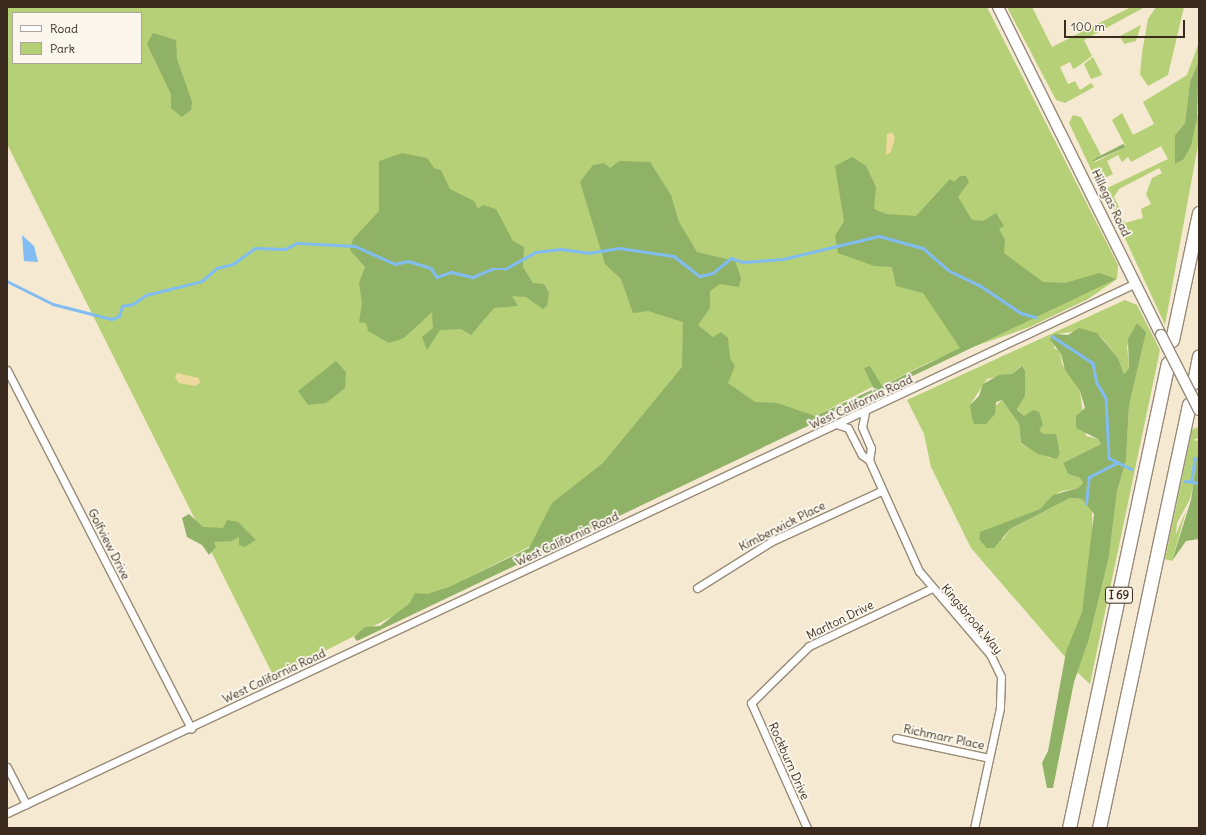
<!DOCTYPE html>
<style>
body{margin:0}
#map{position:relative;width:1206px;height:835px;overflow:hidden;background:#f5e9d1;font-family:Delius,sans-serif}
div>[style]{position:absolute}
.green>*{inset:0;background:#b5d076}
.forest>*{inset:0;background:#90b267}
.sand>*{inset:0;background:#eeda9e}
.water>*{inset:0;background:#81bdf3}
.stream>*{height:2.5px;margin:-1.25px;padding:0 1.25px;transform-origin:1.25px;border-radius:1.25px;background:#81bdf3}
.roads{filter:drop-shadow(1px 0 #988a78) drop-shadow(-1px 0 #988a78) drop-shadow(0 1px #988a78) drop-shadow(0 -1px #988a78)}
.minor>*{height:7px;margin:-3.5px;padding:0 3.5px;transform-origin:3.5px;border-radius:3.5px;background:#fff}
.secondary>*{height:10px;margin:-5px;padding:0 5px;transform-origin:5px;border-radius:5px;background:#fff}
.motorway>*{height:13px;margin:-6.5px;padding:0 6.5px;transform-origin:6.5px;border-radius:6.5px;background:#fff}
.bridges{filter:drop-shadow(1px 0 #988a78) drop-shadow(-1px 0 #988a78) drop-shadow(0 1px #988a78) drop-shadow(0 -1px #988a78)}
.secondary-bridge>*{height:10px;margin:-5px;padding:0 5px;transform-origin:5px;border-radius:5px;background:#fff}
span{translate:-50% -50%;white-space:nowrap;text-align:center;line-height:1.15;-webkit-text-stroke:4px #fbf7ec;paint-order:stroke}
.shield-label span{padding:1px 3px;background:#fbf7ec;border:1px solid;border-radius:3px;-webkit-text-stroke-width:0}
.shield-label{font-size:11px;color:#3b2a1e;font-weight:700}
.street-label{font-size:12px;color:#3b2a1e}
.frame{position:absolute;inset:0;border:8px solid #3b2a1e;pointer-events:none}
.legend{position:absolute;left:12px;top:12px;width:130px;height:52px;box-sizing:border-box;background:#fbf7ec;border:1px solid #aea59a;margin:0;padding:5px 7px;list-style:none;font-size:12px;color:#3b2a1e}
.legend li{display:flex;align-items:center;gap:8px;height:20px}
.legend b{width:20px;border:1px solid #aea59a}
.scale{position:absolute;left:1064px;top:20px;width:121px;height:18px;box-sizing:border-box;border:2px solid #3b2a1e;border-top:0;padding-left:5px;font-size:12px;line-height:14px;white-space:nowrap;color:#3b2a1e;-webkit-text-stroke:3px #fbf7ec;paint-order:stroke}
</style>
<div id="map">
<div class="green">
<div style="clip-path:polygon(evenodd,7px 7px,987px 7px,1118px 265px,1117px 279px,1088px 299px,1030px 327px,932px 361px,881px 386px,880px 383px,815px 416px,808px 415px,587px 517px,274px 677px,7px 144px,7px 7px,13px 13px,141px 13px,141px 63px,13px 63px,13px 13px)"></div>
<div style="clip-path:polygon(1007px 7px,1032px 7px,1052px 47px,1131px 7px,1145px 7px,1084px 40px,1092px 56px,1077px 67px,1073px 69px,1070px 62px,1060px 67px,1068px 84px,1075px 81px,1080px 90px,1091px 83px,1094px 87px,1065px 103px,1056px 100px)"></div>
<div style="clip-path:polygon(1156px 7px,1184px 7px,1168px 75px,1148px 86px,1140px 74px,1142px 53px,1148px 19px)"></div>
<div style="clip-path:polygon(1141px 25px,1136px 41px,1124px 44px,1120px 36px)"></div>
<div style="clip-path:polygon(1199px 42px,1199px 60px,1190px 82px,1185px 123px,1175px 135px,1175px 164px,1183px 160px,1199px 110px,1199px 140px,1165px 325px,1117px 221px,1122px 217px,1125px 223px,1143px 218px,1141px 209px,1151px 204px,1146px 194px,1152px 178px,1162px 173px,1159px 168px,1119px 189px,1114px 197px,1119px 207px,1116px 214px,1101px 191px,1168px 159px,1161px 146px,1131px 162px,1128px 157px,1122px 162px,1118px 155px,1107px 161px,1113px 174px,1097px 182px,1069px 123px,1073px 115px,1081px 117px,1101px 155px,1093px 163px,1126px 147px,1112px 120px,1122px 113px,1133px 135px,1154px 124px,1143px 102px,1187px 75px)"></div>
<div style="clip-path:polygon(1093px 57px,1102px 75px,1091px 79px,1084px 64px)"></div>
<div style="clip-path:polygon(evenodd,1125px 300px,1137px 305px,1160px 350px,1090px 684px,1077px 672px,1089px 639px,1109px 557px,1117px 491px,1126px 461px,1129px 406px,1144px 339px,1127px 345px,1129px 368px,1124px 374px,1118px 358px,1101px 337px,1085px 330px,1058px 334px,1054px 348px,1060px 351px,1062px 364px,1080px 391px,1086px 436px,1098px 439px,1101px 444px,1063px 463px,1068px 474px,1080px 478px,1083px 483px,1078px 488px,1059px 492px,1040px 509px,980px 533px,979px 539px,1003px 539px,1010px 529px,1070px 498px,1082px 499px,1092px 508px,1093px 550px,1082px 612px,1066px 658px,971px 548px,931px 467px,924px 434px,907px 400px,1125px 300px,1021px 366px,1024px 390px,1017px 408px,1024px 416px,1030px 415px,1038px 430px,1059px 447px,1060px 453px,1050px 458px,1021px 444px,1019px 424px,1002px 400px,993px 408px,995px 414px,970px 405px,987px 379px,1012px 374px,1021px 366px)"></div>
<div style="clip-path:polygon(1193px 426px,1192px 430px,1197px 427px,1199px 431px,1199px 438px,1193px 440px,1199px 441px,1197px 470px,1190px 499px,1177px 523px,1176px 534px,1186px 511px,1172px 561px,1165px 559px)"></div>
</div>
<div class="forest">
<div style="clip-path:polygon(153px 33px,176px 40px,177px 59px,192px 102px,191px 110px,182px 117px,171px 108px,171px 94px,147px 44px)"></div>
<div style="clip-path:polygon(1199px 60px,1197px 118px,1191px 146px,1183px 160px,1175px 164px,1175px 135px,1185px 123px,1190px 82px)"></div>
<div style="clip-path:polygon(1123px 144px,1126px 147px,1092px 162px,1096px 158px)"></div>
<div style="clip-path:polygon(402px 153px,427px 158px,434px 168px,441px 170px,450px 189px,474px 201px,478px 209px,483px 205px,496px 209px,513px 241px,524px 247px,523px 267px,533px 283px,544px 284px,549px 293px,547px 306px,543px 309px,526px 297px,512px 296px,518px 306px,494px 308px,471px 335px,461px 329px,440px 330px,427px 350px,422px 337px,433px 328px,432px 312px,404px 338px,389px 343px,368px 331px,366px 323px,359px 322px,362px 303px,359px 283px,365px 267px,350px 250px,353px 239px,379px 211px,379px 161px)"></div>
<div style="clip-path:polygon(852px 157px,866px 166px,876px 187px,874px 209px,886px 214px,916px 216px,950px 179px,954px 182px,960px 176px,966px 176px,969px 182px,958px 197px,972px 220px,983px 221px,996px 213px,1004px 226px,999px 229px,1005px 240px,1004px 253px,1043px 282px,1065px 283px,1099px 273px,1116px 279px,357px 641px,354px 637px,365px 627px,380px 626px,410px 603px,415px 593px,427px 594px,449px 587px,529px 548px,552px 503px,603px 463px,682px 367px,683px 322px,648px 311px,633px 313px,621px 279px,605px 264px,580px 182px,593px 165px,604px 163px,610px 168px,619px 161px,650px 162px,671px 195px,679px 222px,697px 252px,735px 261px,741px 278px,739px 287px,720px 284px,710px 291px,710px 308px,698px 325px,713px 337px,721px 332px,728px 338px,730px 358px,735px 366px,728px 383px,755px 402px,777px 403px,815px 416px,874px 389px,864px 368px,870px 366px,882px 386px,960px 348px,923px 293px,896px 286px,892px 267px,874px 266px,838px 253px,835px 236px,844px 221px,835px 166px)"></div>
<div style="clip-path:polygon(1137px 323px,1146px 332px,1129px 406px,1126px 461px,1117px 491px,1109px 557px,1089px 639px,1074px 682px,1053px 788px,1047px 788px,1042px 763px,1048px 751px,1066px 652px,1082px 612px,1094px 514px,1082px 499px,1070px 498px,1010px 529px,994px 548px,987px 548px,979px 539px,980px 532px,1040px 509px,1053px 495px,1078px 488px,1083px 483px,1080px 478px,1068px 474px,1063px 463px,1101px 444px,1098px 439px,1076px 428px,1076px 416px,1085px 408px,1080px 391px,1065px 370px,1061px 354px,1050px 339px,1055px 334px,1068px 335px,1079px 328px,1097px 333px,1118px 358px,1124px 374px,1129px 368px,1128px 339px)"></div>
<div style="clip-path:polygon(336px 361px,346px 372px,345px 388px,326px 403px,308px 405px,298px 391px)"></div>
<div style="clip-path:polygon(1022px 366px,1025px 371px,1025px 396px,1017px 409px,1024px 416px,1033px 410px,1039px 412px,1043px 425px,1039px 430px,1043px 434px,1056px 434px,1060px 453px,1057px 459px,1038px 454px,1021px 443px,1019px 424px,1002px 400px,996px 402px,995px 414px,986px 424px,974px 424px,972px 418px,970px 405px,979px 396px,983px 384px,999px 375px,1012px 374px)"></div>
<div style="clip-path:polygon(1199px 446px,1199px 539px,1186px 541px,1172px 561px,1191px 500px)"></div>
<div style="clip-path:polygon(189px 514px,203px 527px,223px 528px,227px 520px,238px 522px,256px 540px,245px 547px,239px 545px,239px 537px,232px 541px,214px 542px,216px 547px,209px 555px,202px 545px,187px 537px,182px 518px)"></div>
</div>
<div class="sand">
<div style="clip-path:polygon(892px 132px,895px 138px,891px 152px,886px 155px,887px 134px)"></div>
<div style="clip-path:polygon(177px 373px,199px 378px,200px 383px,195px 386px,179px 383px,175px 378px)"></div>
</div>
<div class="water">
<div style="clip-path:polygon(22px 235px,34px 246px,38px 262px,24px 261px)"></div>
</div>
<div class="stream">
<div style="left:7px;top:281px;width:51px;rotate:26.6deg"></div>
<div style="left:53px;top:304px;width:61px;rotate:14.3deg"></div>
<div style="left:112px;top:319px;width:8px;rotate:-23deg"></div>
<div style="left:119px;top:316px;width:10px;rotate:-73deg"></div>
<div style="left:122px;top:306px;width:11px;rotate:-10deg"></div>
<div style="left:133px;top:304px;width:16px;rotate:-35deg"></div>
<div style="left:146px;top:295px;width:58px;rotate:-14deg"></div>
<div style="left:202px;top:281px;width:20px;rotate:-41deg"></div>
<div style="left:217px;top:268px;width:16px;rotate:-14deg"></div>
<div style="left:233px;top:264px;width:27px;rotate:-36deg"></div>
<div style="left:255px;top:248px;width:30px;rotate:2deg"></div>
<div style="left:285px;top:249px;width:13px;rotate:-27deg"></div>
<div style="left:297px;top:243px;width:58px;rotate:3deg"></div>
<div style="left:355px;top:246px;width:44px;rotate:24.2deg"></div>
<div style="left:395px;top:264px;width:13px;rotate:-13deg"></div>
<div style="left:408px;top:261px;width:24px;rotate:17deg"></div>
<div style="left:431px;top:268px;width:11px;rotate:56deg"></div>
<div style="left:437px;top:277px;width:15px;rotate:-20deg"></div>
<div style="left:451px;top:272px;width:23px;rotate:13deg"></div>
<div style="left:473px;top:277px;width:21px;rotate:-23deg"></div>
<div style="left:492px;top:269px;width:13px"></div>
<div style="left:505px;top:269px;width:35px;rotate:-29deg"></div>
<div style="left:536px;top:252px;width:25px;rotate:-7deg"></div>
<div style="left:561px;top:249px;width:27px;rotate:8deg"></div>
<div style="left:588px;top:253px;width:31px;rotate:-9deg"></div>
<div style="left:619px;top:248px;width:56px;rotate:8.3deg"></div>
<div style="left:674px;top:256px;width:33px;rotate:38deg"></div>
<div style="left:700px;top:276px;width:13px;rotate:-13deg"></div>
<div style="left:713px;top:273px;width:23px;rotate:-40deg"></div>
<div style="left:731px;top:258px;width:13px;rotate:18deg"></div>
<div style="left:743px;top:262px;width:40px;rotate:-4.3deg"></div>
<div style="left:783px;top:259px;width:99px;rotate:-13.5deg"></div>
<div style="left:879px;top:236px;width:46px;rotate:15.3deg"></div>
<div style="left:923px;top:248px;width:33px;rotate:41deg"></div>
<div style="left:948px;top:270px;width:37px;rotate:26deg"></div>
<div style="left:981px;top:286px;width:48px;rotate:34deg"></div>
<div style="left:1021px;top:313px;width:15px;rotate:16deg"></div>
<div style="left:1052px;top:336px;width:49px;rotate:33.4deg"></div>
<div style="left:1093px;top:363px;width:20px;rotate:79deg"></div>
<div style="left:1097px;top:383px;width:17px;rotate:59deg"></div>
<div style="left:1106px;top:398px;width:60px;rotate:87.1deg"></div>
<div style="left:1109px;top:458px;width:25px;rotate:26deg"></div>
<div style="left:1185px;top:481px;width:14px;rotate:8deg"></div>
<div style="left:1191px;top:482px;width:24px;rotate:-81deg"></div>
<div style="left:1086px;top:504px;width:27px;rotate:-84deg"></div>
<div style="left:1089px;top:477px;width:31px;rotate:-27deg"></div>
</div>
<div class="roads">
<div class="minor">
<div style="left:7px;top:370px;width:403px;rotate:62.8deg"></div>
<div style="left:865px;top:412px;width:15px;rotate:101deg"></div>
<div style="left:862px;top:427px;width:23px;rotate:67deg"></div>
<div style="left:871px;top:448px;width:12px;rotate:99deg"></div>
<div style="left:839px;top:425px;width:9px;rotate:18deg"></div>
<div style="left:848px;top:428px;width:30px;rotate:63deg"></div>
<div style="left:862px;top:455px;width:9px;rotate:36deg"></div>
<div style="left:869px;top:460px;width:122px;rotate:65.8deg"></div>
<div style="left:919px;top:571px;width:109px;rotate:49.5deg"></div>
<div style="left:990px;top:654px;width:25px;rotate:64deg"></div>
<div style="left:1001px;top:677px;width:31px;rotate:92deg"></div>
<div style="left:1000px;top:708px;width:123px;rotate:102.2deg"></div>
<div style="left:697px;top:588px;width:89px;rotate:-32.1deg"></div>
<div style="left:772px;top:541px;width:120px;rotate:-24.6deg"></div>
<div style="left:896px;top:738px;width:95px;rotate:12.1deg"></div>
<div style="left:7px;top:767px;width:42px;rotate:62.8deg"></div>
<div style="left:7px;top:813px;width:1247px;rotate:-25.15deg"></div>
<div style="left:807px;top:828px;width:137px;rotate:-114.1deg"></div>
<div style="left:751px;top:703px;width:81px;rotate:-44.5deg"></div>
<div style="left:809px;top:646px;width:136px;rotate:-25.2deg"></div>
</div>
<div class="secondary">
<div style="left:998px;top:7px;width:366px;rotate:63.6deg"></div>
</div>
<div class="motorway">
<div style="left:1172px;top:340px;width:130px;rotate:-78deg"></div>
<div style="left:1194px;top:382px;width:26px;rotate:-79deg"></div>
<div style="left:1069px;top:828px;width:475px;rotate:-78deg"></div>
<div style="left:1099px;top:828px;width:433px;rotate:-78deg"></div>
</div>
</div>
<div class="bridges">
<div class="secondary-bridge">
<div style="left:1161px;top:335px;width:84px;rotate:63.1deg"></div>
</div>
</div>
<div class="shield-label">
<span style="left:1119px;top:595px">I 69</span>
</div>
<div class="street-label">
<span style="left:1111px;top:203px;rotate:64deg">Hillegas Road</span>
<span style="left:861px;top:402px;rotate:-25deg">West California Road</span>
<span style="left:782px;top:526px;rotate:-27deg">Kimberwick Place</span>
<span style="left:567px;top:539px;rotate:-25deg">West California Road</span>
<span style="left:109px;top:544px;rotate:63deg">Golfview Drive</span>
<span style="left:972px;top:619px;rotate:50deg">Kingsbrook Way</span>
<span style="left:840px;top:620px;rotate:-26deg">Marlton Drive</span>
<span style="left:274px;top:676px;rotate:-25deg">West California Road</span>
<span style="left:944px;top:737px;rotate:12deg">Richmarr Place</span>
<span style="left:789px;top:761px;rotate:66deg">Rockburn Drive</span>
</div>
<div class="frame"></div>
<ul class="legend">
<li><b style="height:5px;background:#fff"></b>Road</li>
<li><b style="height:11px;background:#b5d076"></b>Park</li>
</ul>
<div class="scale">100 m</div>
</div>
